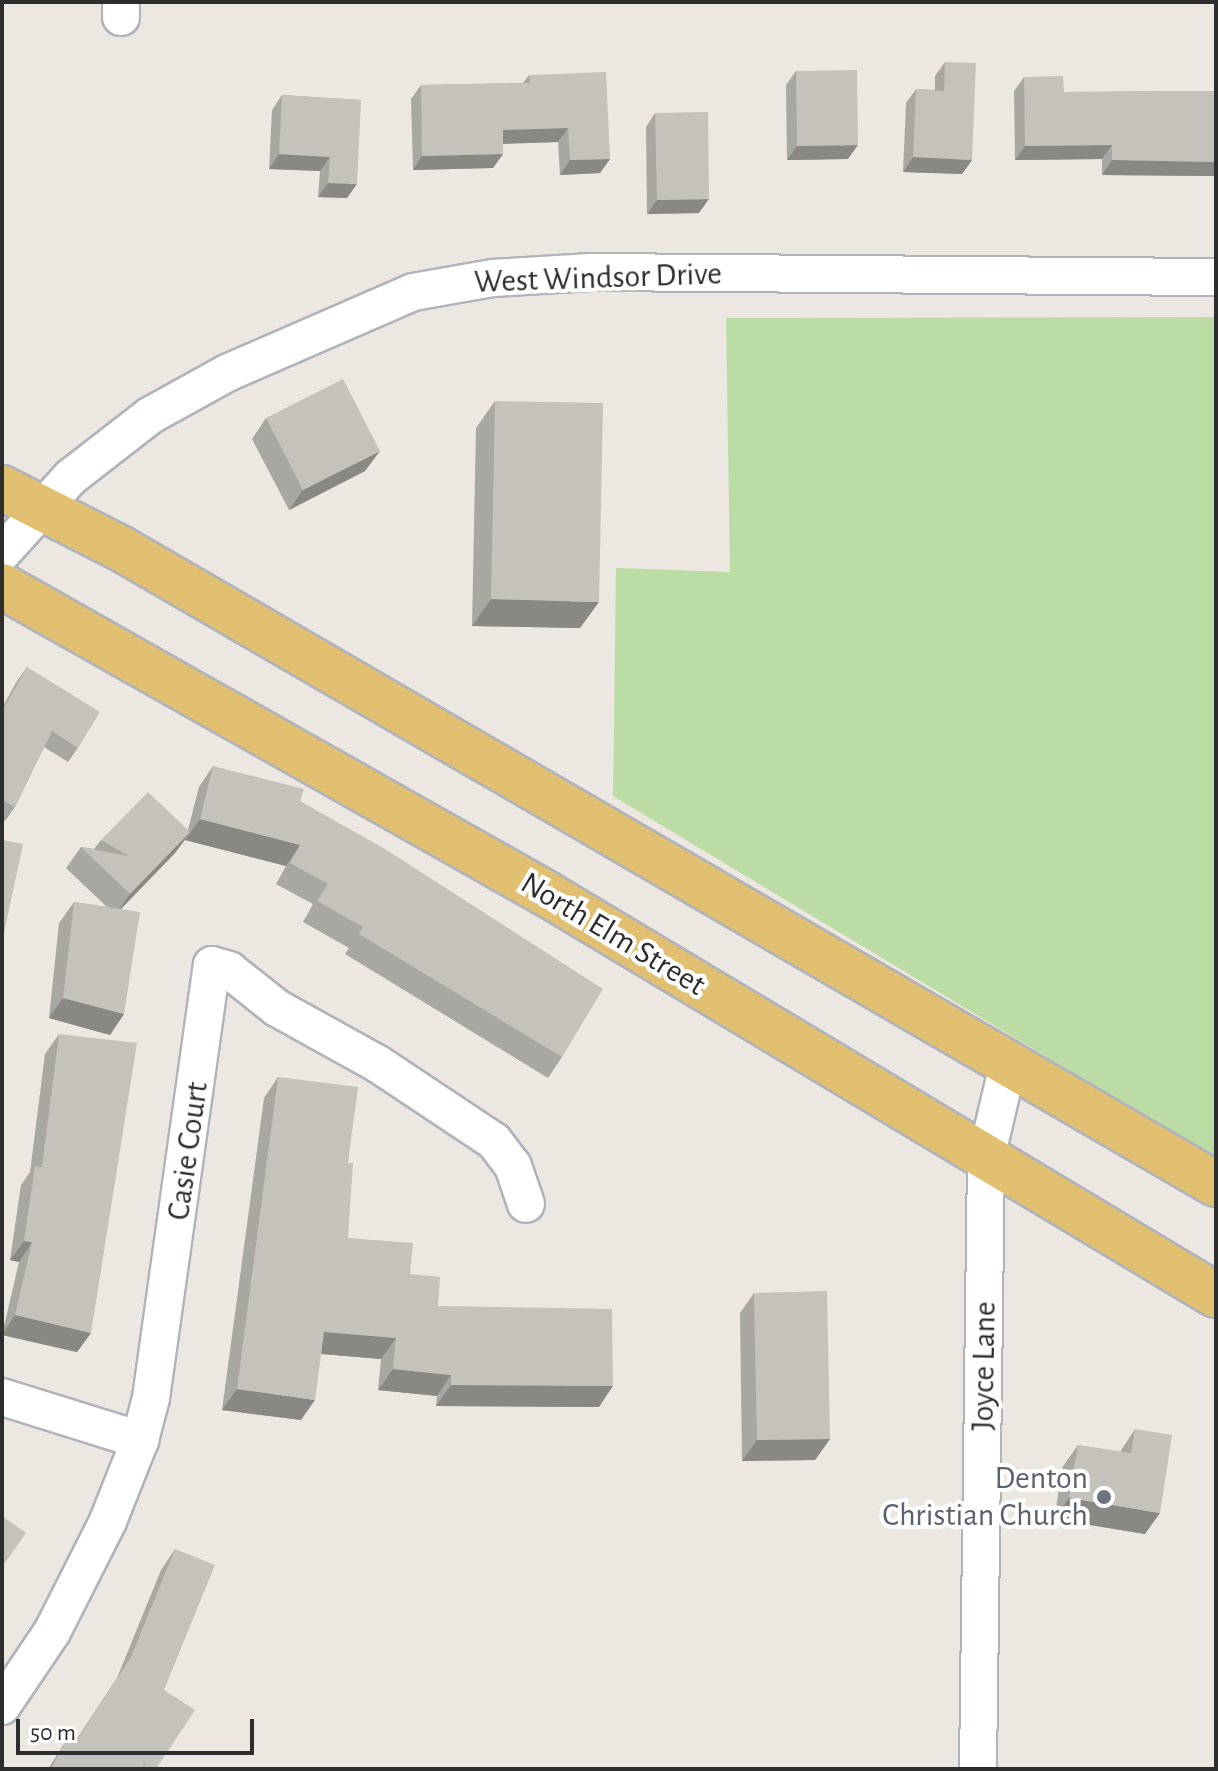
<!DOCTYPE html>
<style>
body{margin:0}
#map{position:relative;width:1218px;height:1771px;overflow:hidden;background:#ece7e1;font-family:"Alegreya Sans",sans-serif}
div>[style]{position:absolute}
.green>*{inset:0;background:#bbdca4}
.roads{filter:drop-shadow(2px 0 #b1b3bb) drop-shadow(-2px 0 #b1b3bb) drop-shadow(0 2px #b1b3bb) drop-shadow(0 -2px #b1b3bb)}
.minor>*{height:36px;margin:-18px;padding:0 18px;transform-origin:18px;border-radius:18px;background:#fff}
.major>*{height:44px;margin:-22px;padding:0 22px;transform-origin:22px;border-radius:22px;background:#e1c071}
.wall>*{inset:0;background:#a9a7a2}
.shaded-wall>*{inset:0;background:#8a8884}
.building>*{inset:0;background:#c5c2bc}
.dots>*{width:22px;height:22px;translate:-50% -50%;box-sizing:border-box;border:4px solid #fff;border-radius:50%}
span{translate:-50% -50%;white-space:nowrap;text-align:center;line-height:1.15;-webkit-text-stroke:8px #fff;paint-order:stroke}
.street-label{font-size:32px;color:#2d2d2d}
.worship-label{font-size:32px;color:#5b616d}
.right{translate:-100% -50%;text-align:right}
.frame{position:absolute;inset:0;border:4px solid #2d2d2d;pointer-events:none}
.scale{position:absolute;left:16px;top:1719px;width:238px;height:36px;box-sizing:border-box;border:4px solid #2d2d2d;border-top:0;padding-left:10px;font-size:24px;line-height:28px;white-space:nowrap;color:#2d2d2d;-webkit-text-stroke:6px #fff;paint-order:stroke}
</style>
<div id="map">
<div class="green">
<div style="clip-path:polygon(1216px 317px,1216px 1159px,613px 796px,616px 568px,730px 572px,726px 318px)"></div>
</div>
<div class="roads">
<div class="minor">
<div style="left:121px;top:2px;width:15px;rotate:90deg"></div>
<div style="left:2px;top:553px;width:103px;rotate:-47.8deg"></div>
<div style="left:71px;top:477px;width:101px;rotate:-37.8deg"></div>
<div style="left:151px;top:415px;width:87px;rotate:-28.9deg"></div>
<div style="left:227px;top:373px;width:203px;rotate:-23.5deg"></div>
<div style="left:413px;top:292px;width:81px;rotate:-9.9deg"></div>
<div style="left:493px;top:278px;width:98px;rotate:-3.5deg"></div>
<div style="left:591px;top:272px;width:625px;rotate:0.46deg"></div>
<div style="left:2px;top:1397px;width:145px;rotate:17.3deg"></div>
<div style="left:2px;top:1706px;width:89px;rotate:-56deg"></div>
<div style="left:52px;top:1632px;width:124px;rotate:-63.2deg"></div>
<div style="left:108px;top:1521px;width:87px;rotate:-68.4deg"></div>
<div style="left:140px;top:1440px;width:43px;rotate:-75.3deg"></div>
<div style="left:151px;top:1398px;width:437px;rotate:-82deg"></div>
<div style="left:212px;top:965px;width:18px;rotate:16deg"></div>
<div style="left:229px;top:970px;width:61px;rotate:38.4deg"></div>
<div style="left:277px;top:1008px;width:115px;rotate:29deg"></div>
<div style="left:378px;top:1064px;width:139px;rotate:33.6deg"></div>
<div style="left:494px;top:1141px;width:31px;rotate:53deg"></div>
<div style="left:513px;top:1166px;width:40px;rotate:71.1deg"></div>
<div style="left:978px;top:1769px;width:611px;rotate:-89.25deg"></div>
<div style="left:986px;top:1158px;width:100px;rotate:-76.7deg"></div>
</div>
<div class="major">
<div style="left:2px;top:488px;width:132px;rotate:27deg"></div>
<div style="left:120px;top:548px;width:1267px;rotate:30.13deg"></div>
<div style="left:2px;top:586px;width:626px;rotate:29.47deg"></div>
<div style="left:547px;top:894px;width:780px;rotate:30.94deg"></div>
</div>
</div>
<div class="wall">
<div style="clip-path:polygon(945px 62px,972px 160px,962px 174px,903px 172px,906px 103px,916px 89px,935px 90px,935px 76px)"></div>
<div style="clip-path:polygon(796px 71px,848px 159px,787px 160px,786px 85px)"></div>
<div style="clip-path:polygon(529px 75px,610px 159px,600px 173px,560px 175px,558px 142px,503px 144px,503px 154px,493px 168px,413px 170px,411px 99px,421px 85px,523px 83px)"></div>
<div style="clip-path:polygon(1024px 77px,1064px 92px,1216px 91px,1216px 176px,1102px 175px,1102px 159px,1015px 160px,1014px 91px)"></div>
<div style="clip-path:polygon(282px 95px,361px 100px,347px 198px,318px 197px,320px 171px,269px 169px,272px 110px)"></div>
<div style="clip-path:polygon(655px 113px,699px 213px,647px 214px,646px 127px)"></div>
<div style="clip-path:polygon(495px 401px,580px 628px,472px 626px,476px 428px)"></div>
<div style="clip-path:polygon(266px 418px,365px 471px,289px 510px,252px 439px)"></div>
<div style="clip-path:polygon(27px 667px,78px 748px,68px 762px,44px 747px,15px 807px,5px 821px,2px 819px,2px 708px,17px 681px)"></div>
<div style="clip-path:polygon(213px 766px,300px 801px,562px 1057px,548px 1078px,345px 954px,349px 948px,303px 922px,313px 904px,276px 884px,286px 866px,185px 840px,186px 839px,175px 853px,121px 909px,124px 1014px,110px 1035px,49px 1018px,59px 923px,74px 902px,107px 907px,66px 868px,81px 847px,94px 849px,101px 840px,188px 830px,199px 787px)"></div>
<div style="clip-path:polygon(59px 1034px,91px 1333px,77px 1352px,2px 1335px,19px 1262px,10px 1260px,21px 1185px,30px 1172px,45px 1054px)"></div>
<div style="clip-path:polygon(278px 1077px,348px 1163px,348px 1238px,410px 1274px,438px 1306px,599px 1407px,436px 1406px,437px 1396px,378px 1390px,381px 1359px,321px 1354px,301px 1420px,222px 1410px,264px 1098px)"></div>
<div style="clip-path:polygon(754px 1293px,830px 1439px,815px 1460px,742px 1461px,740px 1313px)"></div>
<div style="clip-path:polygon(1135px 1429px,1145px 1534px,1054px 1519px,1063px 1466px,1078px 1445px,1120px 1452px)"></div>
<div style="clip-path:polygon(175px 1549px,156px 1769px,48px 1769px,69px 1736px,76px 1740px,117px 1678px,161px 1570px)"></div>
</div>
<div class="shaded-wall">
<div style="clip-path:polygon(568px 128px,558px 142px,493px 144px,503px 130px)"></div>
<div style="clip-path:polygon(858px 145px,848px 159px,787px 160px,797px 146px)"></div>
<div style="clip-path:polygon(1112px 145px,1102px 159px,1015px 160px,1025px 146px)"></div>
<div style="clip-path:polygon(279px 154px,330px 157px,320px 171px,269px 169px)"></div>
<div style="clip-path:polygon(503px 154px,493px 168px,413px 170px,422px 156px)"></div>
<div style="clip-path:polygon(913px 157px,972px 160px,962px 174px,903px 172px)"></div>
<div style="clip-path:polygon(610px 159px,600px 173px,560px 175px,570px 160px)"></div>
<div style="clip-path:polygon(1112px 160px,1216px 162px,1216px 176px,1102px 175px)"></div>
<div style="clip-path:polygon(328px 183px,357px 184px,347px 198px,318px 197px)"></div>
<div style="clip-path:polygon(709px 199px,699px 213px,647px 214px,657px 200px)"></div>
<div style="clip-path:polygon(380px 451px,365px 471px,289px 510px,303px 490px)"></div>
<div style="clip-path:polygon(491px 599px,599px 602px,580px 628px,472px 626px)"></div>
<div style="clip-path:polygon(200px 819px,300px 845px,286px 866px,185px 840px)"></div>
<div style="clip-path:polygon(190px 832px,175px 853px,115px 915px,130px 894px)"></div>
<div style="clip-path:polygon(63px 998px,124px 1014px,110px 1035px,49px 1018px)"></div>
<div style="clip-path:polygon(24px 1241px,32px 1242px,19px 1262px,10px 1260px)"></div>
<div style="clip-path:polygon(15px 1315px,91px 1333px,77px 1352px,2px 1335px)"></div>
<div style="clip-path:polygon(324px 1332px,396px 1338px,381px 1359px,310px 1353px)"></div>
<div style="clip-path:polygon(393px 1369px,451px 1375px,437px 1396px,378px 1390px)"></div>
<div style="clip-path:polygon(451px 1385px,613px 1386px,599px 1407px,436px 1406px)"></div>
<div style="clip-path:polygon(237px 1389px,315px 1400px,301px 1420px,222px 1410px)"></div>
<div style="clip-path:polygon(830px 1439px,815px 1460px,742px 1461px,757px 1440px)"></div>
<div style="clip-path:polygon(1069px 1498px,1160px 1513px,1145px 1534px,1054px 1519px)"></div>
</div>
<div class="building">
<div style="clip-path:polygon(945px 62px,976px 63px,972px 160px,913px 157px,916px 89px,944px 91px)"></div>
<div style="clip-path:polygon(857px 70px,858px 145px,797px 146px,796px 71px)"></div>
<div style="clip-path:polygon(606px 72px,610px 159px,570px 160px,568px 128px,503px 130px,503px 154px,422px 156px,421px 85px,530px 83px,529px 75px)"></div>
<div style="clip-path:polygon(1063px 76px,1064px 92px,1216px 91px,1216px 162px,1112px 160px,1112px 145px,1025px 146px,1024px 77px)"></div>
<div style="clip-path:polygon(282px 95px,361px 100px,357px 184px,328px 183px,330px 157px,279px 154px)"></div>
<div style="clip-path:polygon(708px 112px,709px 199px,657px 200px,655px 113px)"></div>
<div style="clip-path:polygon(343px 379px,380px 451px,303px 490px,266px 418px)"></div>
<div style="clip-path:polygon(495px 401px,603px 403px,599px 602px,491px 599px)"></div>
<div style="clip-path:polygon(27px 667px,100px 712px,78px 748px,52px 731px,15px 807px,2px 800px,2px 711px)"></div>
<div style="clip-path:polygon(213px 766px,304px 789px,300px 801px,385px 849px,603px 989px,562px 1057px,359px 934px,363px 927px,317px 901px,328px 884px,290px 863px,300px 845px,200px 819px)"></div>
<div style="clip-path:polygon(148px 792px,190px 832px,130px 894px,81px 847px,129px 856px,101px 840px)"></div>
<div style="clip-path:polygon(2px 840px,23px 844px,2px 942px)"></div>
<div style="clip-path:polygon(74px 902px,140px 912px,124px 1014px,63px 998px)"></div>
<div style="clip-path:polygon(59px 1034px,137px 1043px,91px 1333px,15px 1315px,32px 1242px,24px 1241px,35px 1166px,42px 1167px)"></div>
<div style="clip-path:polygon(278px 1077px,358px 1087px,348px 1163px,353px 1163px,348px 1238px,413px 1243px,410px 1274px,440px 1277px,438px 1306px,612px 1309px,613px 1386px,451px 1385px,451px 1375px,393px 1369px,396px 1338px,324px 1332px,315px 1400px,237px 1389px)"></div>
<div style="clip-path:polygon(827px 1291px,830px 1439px,757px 1440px,754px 1293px)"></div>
<div style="clip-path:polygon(1135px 1429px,1172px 1435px,1160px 1513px,1069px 1498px,1078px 1445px,1131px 1453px)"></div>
<div style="clip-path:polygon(2px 1516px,26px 1533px,2px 1567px)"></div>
<div style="clip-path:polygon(175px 1549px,215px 1565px,164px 1690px,195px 1710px,156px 1769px,145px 1769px,145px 1763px,142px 1769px,51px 1769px,69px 1736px,77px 1740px,131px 1657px)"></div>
</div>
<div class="dots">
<div style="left:1104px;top:1497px;background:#6b7280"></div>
</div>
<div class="street-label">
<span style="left:598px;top:278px;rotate:-2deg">West Windsor Drive</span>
<span style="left:613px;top:934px;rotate:31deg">North Elm Street</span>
<span style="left:188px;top:1151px;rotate:-82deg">Casie Court</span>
<span style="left:984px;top:1366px;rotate:-89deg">Joyce Lane</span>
</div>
<div class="worship-label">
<span class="right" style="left:1088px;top:1497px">Denton<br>Christian Church</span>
</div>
<div class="frame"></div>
<div class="scale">50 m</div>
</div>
